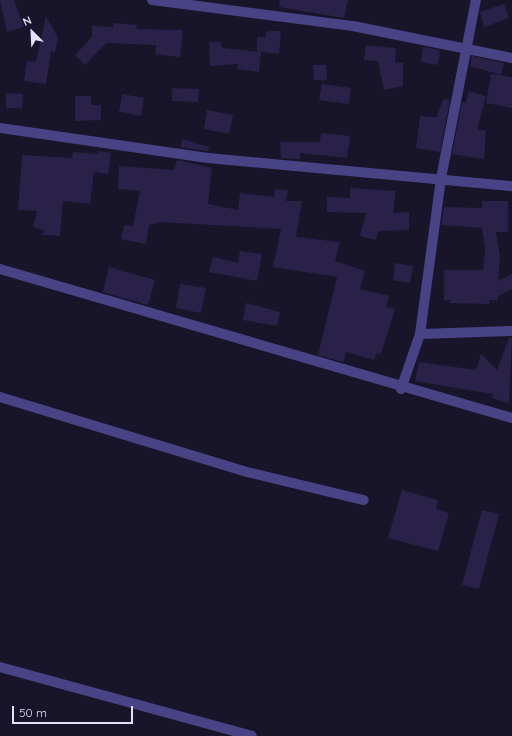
<!DOCTYPE html>
<style>
body{margin:0}
#map{position:relative;width:512px;height:736px;overflow:hidden;background:#18142a;font-family:Quicksand,sans-serif}
div>[style]{position:absolute}
.building>*{inset:0;background:#2a2149}
.minor>*{height:10px;margin:-5px;padding:0 5px;transform-origin:5px;border-radius:5px;background:#474384}
span{translate:-50% -50%;white-space:nowrap;text-align:center;line-height:1.15;-webkit-text-stroke:3px #18142a;paint-order:stroke}
.north{position:absolute;left:12px;top:12px;width:40px;height:40px;-webkit-text-stroke:3px #18142a;paint-order:stroke;rotate:336deg;font-size:11px;font-weight:700;line-height:16px;text-align:center;color:#e3dffc}
.north::after{content:'';display:block;margin:auto;width:14px;height:18px;background:#e3dffc;clip-path:polygon(50% 0,100% 100%,50% 72%,0 100%)}
.scale{position:absolute;left:12px;top:706px;width:121px;height:18px;box-sizing:border-box;border:2px solid #e3dffc;border-top:0;padding-left:5px;font-size:12px;line-height:14px;white-space:nowrap;color:#e3dffc;-webkit-text-stroke:3px #18142a;paint-order:stroke}
</style>
<div id="map">
<div class="building">
<div style="clip-path:polygon(0 0,14px 0,24px 27px,7px 32px)"></div>
<div style="clip-path:polygon(280px 0,348px 0,344px 18px,279px 7px)"></div>
<div style="clip-path:polygon(504px 4px,509px 18px,484px 27px,480px 12px)"></div>
<div style="clip-path:polygon(46px 16px,58px 38px,55px 52px,51px 51px,46px 84px,24px 81px,27px 61px,36px 62px)"></div>
<div style="clip-path:polygon(113px 23px,137px 25px,136px 29px,183px 30px,180px 57px,155px 54px,156px 45px,106px 43px,85px 65px,75px 55px,92px 37px,92px 26px,113px 27px)"></div>
<div style="clip-path:polygon(266px 31px,281px 31px,279px 54px,257px 51px,257px 37px,266px 37px)"></div>
<div style="clip-path:polygon(209px 42px,221px 42px,222px 48px,261px 52px,259px 72px,237px 69px,238px 64px,210px 66px)"></div>
<div style="clip-path:polygon(366px 45px,396px 48px,395px 62px,403px 63px,403px 86px,384px 90px,378px 61px,364px 60px)"></div>
<div style="clip-path:polygon(423px 47px,440px 50px,438px 65px,421px 62px)"></div>
<div style="clip-path:polygon(472px 56px,504px 63px,501px 75px,470px 66px)"></div>
<div style="clip-path:polygon(313px 65px,326px 65px,327px 80px,314px 80px)"></div>
<div style="clip-path:polygon(491px 74px,512px 77px,512px 108px,486px 103px)"></div>
<div style="clip-path:polygon(322px 84px,351px 88px,349px 104px,319px 100px)"></div>
<div style="clip-path:polygon(172px 88px,199px 89px,198px 102px,172px 101px)"></div>
<div style="clip-path:polygon(469px 91px,486px 96px,477px 130px,486px 130px,484px 159px,452px 154px,462px 102px,466px 103px)"></div>
<div style="clip-path:polygon(6px 93px,23px 94px,22px 108px,6px 108px)"></div>
<div style="clip-path:polygon(122px 94px,144px 98px,141px 116px,119px 112px)"></div>
<div style="clip-path:polygon(75px 96px,91px 96px,91px 105px,101px 105px,101px 120px,75px 121px)"></div>
<div style="clip-path:polygon(443px 99px,450px 100px,440px 152px,416px 148px,420px 116px,437px 117px)"></div>
<div style="clip-path:polygon(207px 110px,233px 115px,229px 134px,204px 129px)"></div>
<div style="clip-path:polygon(321px 133px,350px 136px,347px 158px,300px 153px,300px 159px,281px 158px,280px 142px,320px 142px)"></div>
<div style="clip-path:polygon(182px 139px,209px 147px,208px 151px,180px 147px)"></div>
<div style="clip-path:polygon(98px 151px,111px 153px,108px 174px,94px 172px,90px 204px,63px 201px,60px 236px,43px 235px,44px 230px,33px 227px,37px 211px,18px 210px,22px 155px,72px 158px,73px 152px,98px 154px)"></div>
<div style="clip-path:polygon(177px 160px,212px 168px,208px 204px,238px 210px,240px 193px,274px 197px,275px 189px,288px 190px,286px 201px,302px 201px,296px 237px,340px 242px,335px 261px,365px 271px,360px 289px,389px 296px,386px 307px,395px 309px,381px 354px,377px 353px,374px 360px,346px 352px,343px 362px,318px 355px,337px 277px,273px 267px,281px 229px,160px 222px,149px 225px,146px 244px,121px 239px,124px 225px,133px 226px,140px 191px,118px 189px,119px 166px,174px 170px)"></div>
<div style="clip-path:polygon(350px 188px,396px 191px,393px 213px,409px 212px,409px 230px,378px 231px,376px 240px,360px 236px,366px 213px,327px 212px,327px 197px,350px 198px)"></div>
<div style="clip-path:polygon(482px 201px,508px 201px,508px 232px,496px 232px,500px 257px,498px 281px,512px 274px,512px 289px,498px 296px,498px 300px,489px 300px,489px 304px,450px 303px,450px 300px,444px 301px,444px 270px,483px 270px,485px 248px,482px 228px,441px 225px,444px 207px,482px 208px)"></div>
<div style="clip-path:polygon(240px 251px,262px 254px,257px 281px,209px 272px,213px 257px,238px 263px)"></div>
<div style="clip-path:polygon(395px 263px,413px 266px,410px 283px,393px 280px)"></div>
<div style="clip-path:polygon(109px 267px,155px 280px,148px 305px,103px 292px)"></div>
<div style="clip-path:polygon(180px 284px,206px 288px,201px 313px,176px 308px)"></div>
<div style="clip-path:polygon(246px 303px,280px 312px,277px 326px,243px 320px)"></div>
<div style="clip-path:polygon(509px 338px,512px 338px,509px 403px,492px 398px,493px 394px,415px 381px,419px 362px,476px 370px,481px 354px,497px 370px)"></div>
<div style="clip-path:polygon(402px 490px,438px 500px,436px 509px,449px 513px,438px 551px,388px 538px)"></div>
<div style="clip-path:polygon(482px 510px,499px 514px,479px 589px,462px 585px)"></div>
</div>
<div class="minor">
<div style="left:152px;top:0;width:203px;rotate:7.4deg"></div>
<div style="left:353px;top:26px;width:162px;rotate:11.4deg"></div>
<div style="left:0;top:128px;width:210px;rotate:8.2deg"></div>
<div style="left:208px;top:158px;width:305px;rotate:5.3deg"></div>
<div style="left:0;top:269px;width:533px;rotate:16.23deg"></div>
<div style="left:420px;top:334px;width:92px;rotate:-1.9deg"></div>
<div style="left:401px;top:389px;width:58px;rotate:-70.9deg"></div>
<div style="left:420px;top:334px;width:157px;rotate:-82.3deg"></div>
<div style="left:441px;top:178px;width:181px;rotate:-78.9deg"></div>
<div style="left:0;top:397px;width:258px;rotate:16.9deg"></div>
<div style="left:247px;top:472px;width:120px;rotate:13.5deg"></div>
<div style="left:0;top:667px;width:261px;rotate:15.3deg"></div>
</div>
<div class="north">N</div>
<div class="scale">50 m</div>
</div>
